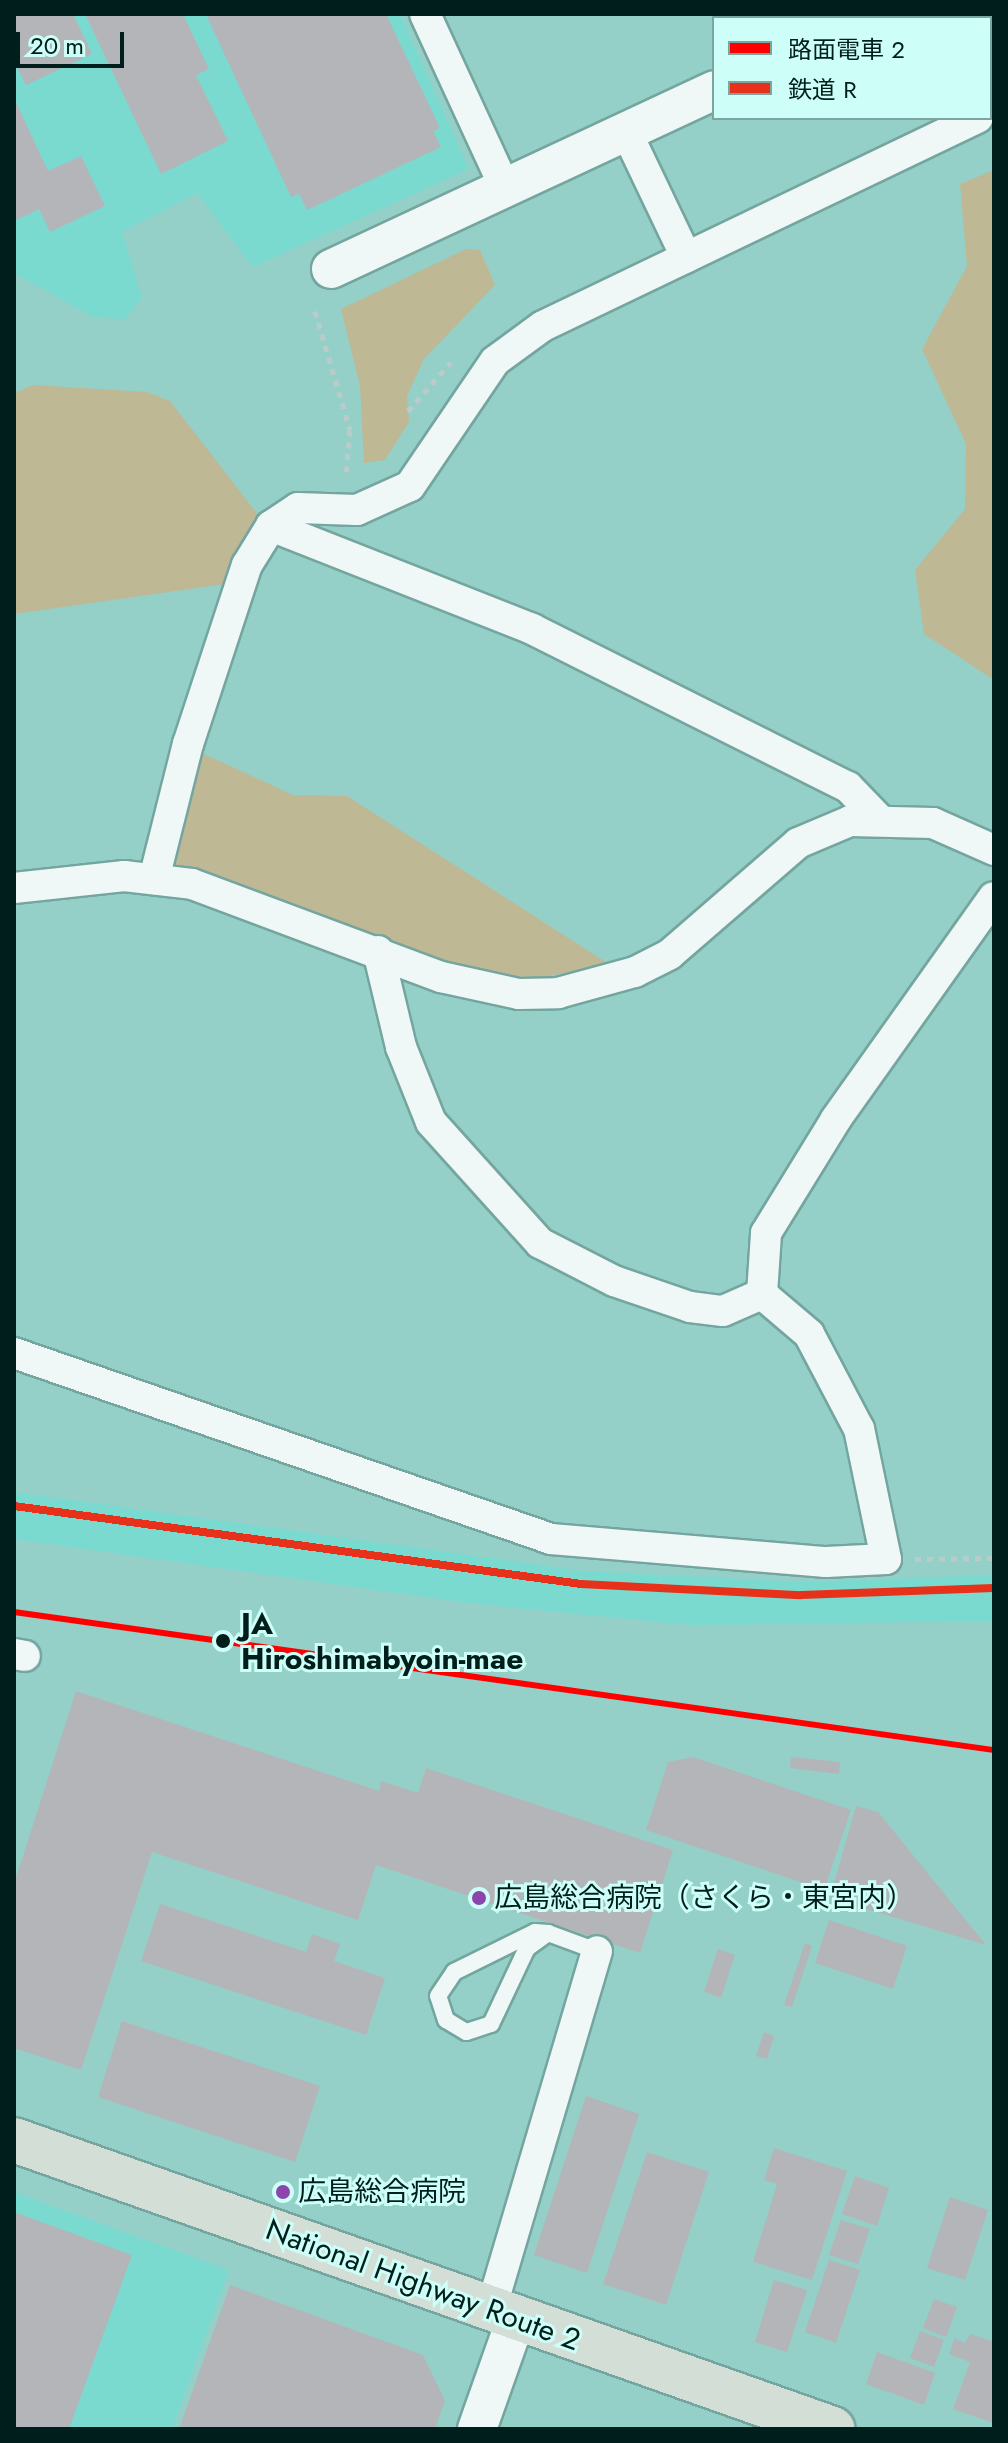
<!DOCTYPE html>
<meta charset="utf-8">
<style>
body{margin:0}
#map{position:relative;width:1008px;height:2443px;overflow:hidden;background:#94d0c8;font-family:Jost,"Noto Sans JP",sans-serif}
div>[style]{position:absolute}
.built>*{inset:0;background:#7bdad0}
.green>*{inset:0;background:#beb894}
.building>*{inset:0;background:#b3b5b8}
.path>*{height:5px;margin-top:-2.5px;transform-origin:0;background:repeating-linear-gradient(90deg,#b9ccca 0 6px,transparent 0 12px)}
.roads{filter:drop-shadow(2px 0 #74a59f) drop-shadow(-2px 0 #74a59f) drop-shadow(0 2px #74a59f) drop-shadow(0 -2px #74a59f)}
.service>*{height:16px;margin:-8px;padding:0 8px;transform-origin:8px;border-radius:8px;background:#eff8f7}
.minor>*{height:30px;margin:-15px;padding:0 15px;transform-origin:15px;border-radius:15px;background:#eff8f7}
.tertiary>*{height:38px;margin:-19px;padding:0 19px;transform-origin:19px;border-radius:19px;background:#eff8f7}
.trunk>*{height:44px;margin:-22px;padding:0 22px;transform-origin:22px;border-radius:22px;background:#d2ded6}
.rail-1>*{height:8px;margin:-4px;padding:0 4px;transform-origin:4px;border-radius:4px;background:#e7311b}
.tram-1>*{height:6px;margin:-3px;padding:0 3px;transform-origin:3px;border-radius:3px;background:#f00}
.dots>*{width:22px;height:22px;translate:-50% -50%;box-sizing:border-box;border:4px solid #cdfff8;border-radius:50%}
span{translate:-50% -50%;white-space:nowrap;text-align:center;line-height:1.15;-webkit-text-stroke:6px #cdfff8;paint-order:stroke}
.bus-label{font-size:28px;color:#001f1c}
.left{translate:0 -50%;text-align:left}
.stop-label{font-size:30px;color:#001f1c;font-weight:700}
.street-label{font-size:30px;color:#001f1c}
.frame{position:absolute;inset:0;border:16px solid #001f1c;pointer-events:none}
.legend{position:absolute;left:712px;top:16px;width:280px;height:104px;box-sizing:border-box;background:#cdfff8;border:2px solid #7ba5a0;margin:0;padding:10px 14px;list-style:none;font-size:24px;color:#001f1c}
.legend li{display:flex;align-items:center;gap:16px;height:40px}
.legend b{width:40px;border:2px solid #7ba5a0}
.scale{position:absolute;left:16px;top:32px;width:108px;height:36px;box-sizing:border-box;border:4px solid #001f1c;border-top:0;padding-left:10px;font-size:24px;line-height:28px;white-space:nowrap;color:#001f1c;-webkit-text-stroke:6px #cdfff8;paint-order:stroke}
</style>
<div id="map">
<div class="built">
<div style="clip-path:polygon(14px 14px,400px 14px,469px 169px,253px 267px,197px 193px,122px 232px,142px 297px,125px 319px,93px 317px,14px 273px)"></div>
<div style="clip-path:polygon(14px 1492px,583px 1571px,802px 1582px,994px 1575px,994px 1621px,690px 1625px,468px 1603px,14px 1539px)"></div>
<div style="clip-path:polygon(14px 2192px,229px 2270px,172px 2429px,14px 2429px)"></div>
</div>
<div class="green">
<div style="clip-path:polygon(994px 170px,994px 680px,924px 634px,915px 570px,965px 509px,966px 444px,922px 349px,967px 266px,960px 184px)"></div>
<div style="clip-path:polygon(466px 249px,480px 250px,495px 285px,424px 359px,407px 396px,409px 422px,385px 460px,364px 463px,360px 386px,341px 309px)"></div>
<div style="clip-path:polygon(33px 385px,147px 392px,170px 401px,259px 516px,225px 584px,14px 614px,14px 393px)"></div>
<div style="clip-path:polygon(202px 753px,293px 795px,347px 796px,612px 966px,520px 980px,446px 964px,262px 892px,167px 867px)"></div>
</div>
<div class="building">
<div style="clip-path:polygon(14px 14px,73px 14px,92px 54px,26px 85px,14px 61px)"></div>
<div style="clip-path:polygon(85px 14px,183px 14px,209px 69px,196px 75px,228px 141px,161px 174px)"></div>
<div style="clip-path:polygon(214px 14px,386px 14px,440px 128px,433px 131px,441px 147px,307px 210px,299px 194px,291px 197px,207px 17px)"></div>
<div style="clip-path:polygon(14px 98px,48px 171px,81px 156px,105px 206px,50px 232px,39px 209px,14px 221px)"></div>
<div style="clip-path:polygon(76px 1691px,379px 1791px,381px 1781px,418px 1793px,426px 1768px,673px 1850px,640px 1953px,376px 1865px,358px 1920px,152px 1852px,81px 2070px,14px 2048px,14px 1884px)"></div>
<div style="clip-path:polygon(693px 1757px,851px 1810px,824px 1890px,646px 1830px,668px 1762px)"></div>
<div style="clip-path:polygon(791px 1757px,840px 1762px,839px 1774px,790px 1768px)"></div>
<div style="clip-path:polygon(856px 1806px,878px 1812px,986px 1945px,830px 1898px)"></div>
<div style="clip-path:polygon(160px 1904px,306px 1952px,312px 1934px,340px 1944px,334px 1961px,385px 1978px,366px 2035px,141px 1961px)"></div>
<div style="clip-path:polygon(829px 1920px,907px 1946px,893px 1989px,815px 1963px)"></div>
<div style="clip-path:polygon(805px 1943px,812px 1946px,792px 2007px,784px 2005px)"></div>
<div style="clip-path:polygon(718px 1949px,735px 1955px,721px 1998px,704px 1992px)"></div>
<div style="clip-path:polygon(122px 2021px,320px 2086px,295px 2162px,98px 2097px)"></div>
<div style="clip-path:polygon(764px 2032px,774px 2036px,767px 2059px,756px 2056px)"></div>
<div style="clip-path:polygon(586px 2096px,639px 2114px,587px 2273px,534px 2255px)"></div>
<div style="clip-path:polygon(774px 2148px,847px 2171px,812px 2280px,753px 2262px,777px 2184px,764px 2180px)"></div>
<div style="clip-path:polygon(647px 2152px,709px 2172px,666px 2305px,603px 2284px)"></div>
<div style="clip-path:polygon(855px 2176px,889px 2188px,877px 2226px,842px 2214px)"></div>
<div style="clip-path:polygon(950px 2197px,988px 2210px,965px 2280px,927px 2268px)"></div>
<div style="clip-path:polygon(14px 2212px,132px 2255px,69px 2429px,14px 2429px)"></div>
<div style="clip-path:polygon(841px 2220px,870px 2229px,858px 2264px,829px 2255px)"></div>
<div style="clip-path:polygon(829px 2260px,860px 2270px,836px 2343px,805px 2332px)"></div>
<div style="clip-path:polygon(774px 2280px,807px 2290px,787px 2352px,755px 2342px)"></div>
<div style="clip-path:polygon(230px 2285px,423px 2355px,445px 2401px,435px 2429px,179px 2429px)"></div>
<div style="clip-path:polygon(934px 2299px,957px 2307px,946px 2337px,923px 2328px)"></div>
<div style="clip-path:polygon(920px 2331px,944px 2340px,934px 2367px,910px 2358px)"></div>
<div style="clip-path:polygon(970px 2334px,994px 2342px,994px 2423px,953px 2409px,970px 2362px,949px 2354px,955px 2338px,965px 2343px)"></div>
<div style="clip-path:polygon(877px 2352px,935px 2373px,924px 2405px,866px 2384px)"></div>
</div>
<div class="path">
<div style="left:315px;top:311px;width:124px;rotate:73.6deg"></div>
<div style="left:350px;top:430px;width:47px;rotate:94.9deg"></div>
<div style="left:408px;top:411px;width:65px;rotate:-48.7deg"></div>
<div style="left:915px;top:1559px;width:79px;rotate:-0.7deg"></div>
</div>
<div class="roads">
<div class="service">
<div style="left:548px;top:1933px;width:26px;rotate:144deg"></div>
<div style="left:527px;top:1948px;width:84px;rotate:115.3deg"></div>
<div style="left:491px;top:2024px;width:26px;rotate:162deg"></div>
<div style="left:466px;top:2032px;width:23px;rotate:-149deg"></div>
<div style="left:446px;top:2020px;width:25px;rotate:-108deg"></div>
<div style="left:438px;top:1996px;width:29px;rotate:-56deg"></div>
<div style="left:454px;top:1972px;width:90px;rotate:-26.3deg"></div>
<div style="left:535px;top:1932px;width:13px;rotate:4deg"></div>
<div style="left:548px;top:1933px;width:52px;rotate:20.2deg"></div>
</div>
<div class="minor">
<div style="left:425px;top:14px;width:192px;rotate:65.3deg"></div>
<div style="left:626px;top:131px;width:140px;rotate:64.5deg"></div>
<div style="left:271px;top:526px;width:281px;rotate:21.5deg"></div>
<div style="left:532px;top:629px;width:353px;rotate:26.6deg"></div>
<div style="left:848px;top:787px;width:42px;rotate:46deg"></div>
<div style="left:154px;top:879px;width:139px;rotate:-75.9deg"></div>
<div style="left:188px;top:744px;width:188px;rotate:-71.8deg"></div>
<div style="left:247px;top:565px;width:46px;rotate:-58.4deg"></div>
<div style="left:271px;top:526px;width:32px;rotate:-34deg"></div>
<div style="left:298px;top:508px;width:59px;rotate:1.9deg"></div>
<div style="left:357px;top:510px;width:58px;rotate:-24.4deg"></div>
<div style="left:410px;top:486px;width:151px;rotate:-55.8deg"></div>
<div style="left:495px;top:361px;width:59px;rotate:-36.1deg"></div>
<div style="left:543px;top:326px;width:482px;rotate:-25.6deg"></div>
<div style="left:14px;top:888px;width:111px;rotate:-6.2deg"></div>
<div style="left:124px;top:876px;width:68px;rotate:6.7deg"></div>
<div style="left:192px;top:884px;width:266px;rotate:20.5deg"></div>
<div style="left:441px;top:977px;width:80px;rotate:12.3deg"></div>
<div style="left:519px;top:994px;width:39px;rotate:-1deg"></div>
<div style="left:558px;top:993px;width:80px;rotate:-15.3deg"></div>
<div style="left:635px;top:972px;width:39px;rotate:-27deg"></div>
<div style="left:670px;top:954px;width:169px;rotate:-40.9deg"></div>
<div style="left:798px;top:843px;width:56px;rotate:-22.9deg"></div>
<div style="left:850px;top:821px;width:83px;rotate:1.4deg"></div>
<div style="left:933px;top:823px;width:67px;rotate:23.9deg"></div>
<div style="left:378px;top:951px;width:99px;rotate:76.5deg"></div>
<div style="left:401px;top:1047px;width:81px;rotate:68.2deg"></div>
<div style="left:431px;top:1122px;width:163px;rotate:48deg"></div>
<div style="left:540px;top:1243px;width:83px;rotate:27.2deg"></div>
<div style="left:614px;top:1281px;width:80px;rotate:18.9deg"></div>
<div style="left:690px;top:1307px;width:33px;rotate:7deg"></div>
<div style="left:723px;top:1311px;width:43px;rotate:-23.6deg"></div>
<div style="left:14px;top:1353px;width:568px;rotate:19.1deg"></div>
<div style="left:551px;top:1539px;width:276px;rotate:4.8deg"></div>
<div style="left:826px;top:1562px;width:60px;rotate:-2.9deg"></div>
<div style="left:886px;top:1559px;width:133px;rotate:-101.7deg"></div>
<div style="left:859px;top:1429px;width:107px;rotate:-117.8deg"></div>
<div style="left:809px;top:1334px;width:62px;rotate:-139.6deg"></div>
<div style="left:762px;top:1294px;width:61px;rotate:-86.2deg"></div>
<div style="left:766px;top:1233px;width:134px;rotate:-58.4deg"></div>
<div style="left:836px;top:1119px;width:272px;rotate:-54.6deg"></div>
<div style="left:14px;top:1654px;width:11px;rotate:10deg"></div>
<div style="left:491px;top:2309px;width:373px;rotate:-73.5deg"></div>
</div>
<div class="tertiary">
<div style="left:950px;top:14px;width:11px;rotate:22deg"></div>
<div style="left:869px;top:18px;width:9px;rotate:-27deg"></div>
<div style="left:990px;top:37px;width:4px;rotate:27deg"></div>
<div style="left:331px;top:269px;width:423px;rotate:-25deg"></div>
<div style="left:477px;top:2429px;width:117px;rotate:-70.5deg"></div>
</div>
<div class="trunk">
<div style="left:14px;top:2140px;width:868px;rotate:19.44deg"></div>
</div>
</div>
<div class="rail-1">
<div style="left:14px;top:1506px;width:572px;rotate:7.83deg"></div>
<div style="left:581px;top:1584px;width:220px;rotate:2.9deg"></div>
<div style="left:801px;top:1595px;width:193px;rotate:-2.1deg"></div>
</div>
<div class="tram-1">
<div style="left:14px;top:1612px;width:990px;rotate:8.02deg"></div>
</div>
<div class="dots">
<div style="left:223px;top:1641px;background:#001f1c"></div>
<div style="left:479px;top:1898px;background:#8e44ad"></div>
<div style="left:283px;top:2192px;background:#8e44ad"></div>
</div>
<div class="bus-label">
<span class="left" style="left:494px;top:1898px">広島総合病院（さくら・東宮内）</span>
<span class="left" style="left:298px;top:2192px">広島総合病院</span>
</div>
<div class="stop-label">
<span class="left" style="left:241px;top:1641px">JA<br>Hiroshimabyoin-mae</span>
</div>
<div class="street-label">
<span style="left:423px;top:2285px;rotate:20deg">National Highway Route 2</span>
</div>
<div class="frame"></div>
<ul class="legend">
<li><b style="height:10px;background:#f00"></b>路面電車 2</li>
<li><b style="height:10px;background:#e7311b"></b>鉄道 R</li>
</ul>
<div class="scale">20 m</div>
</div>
